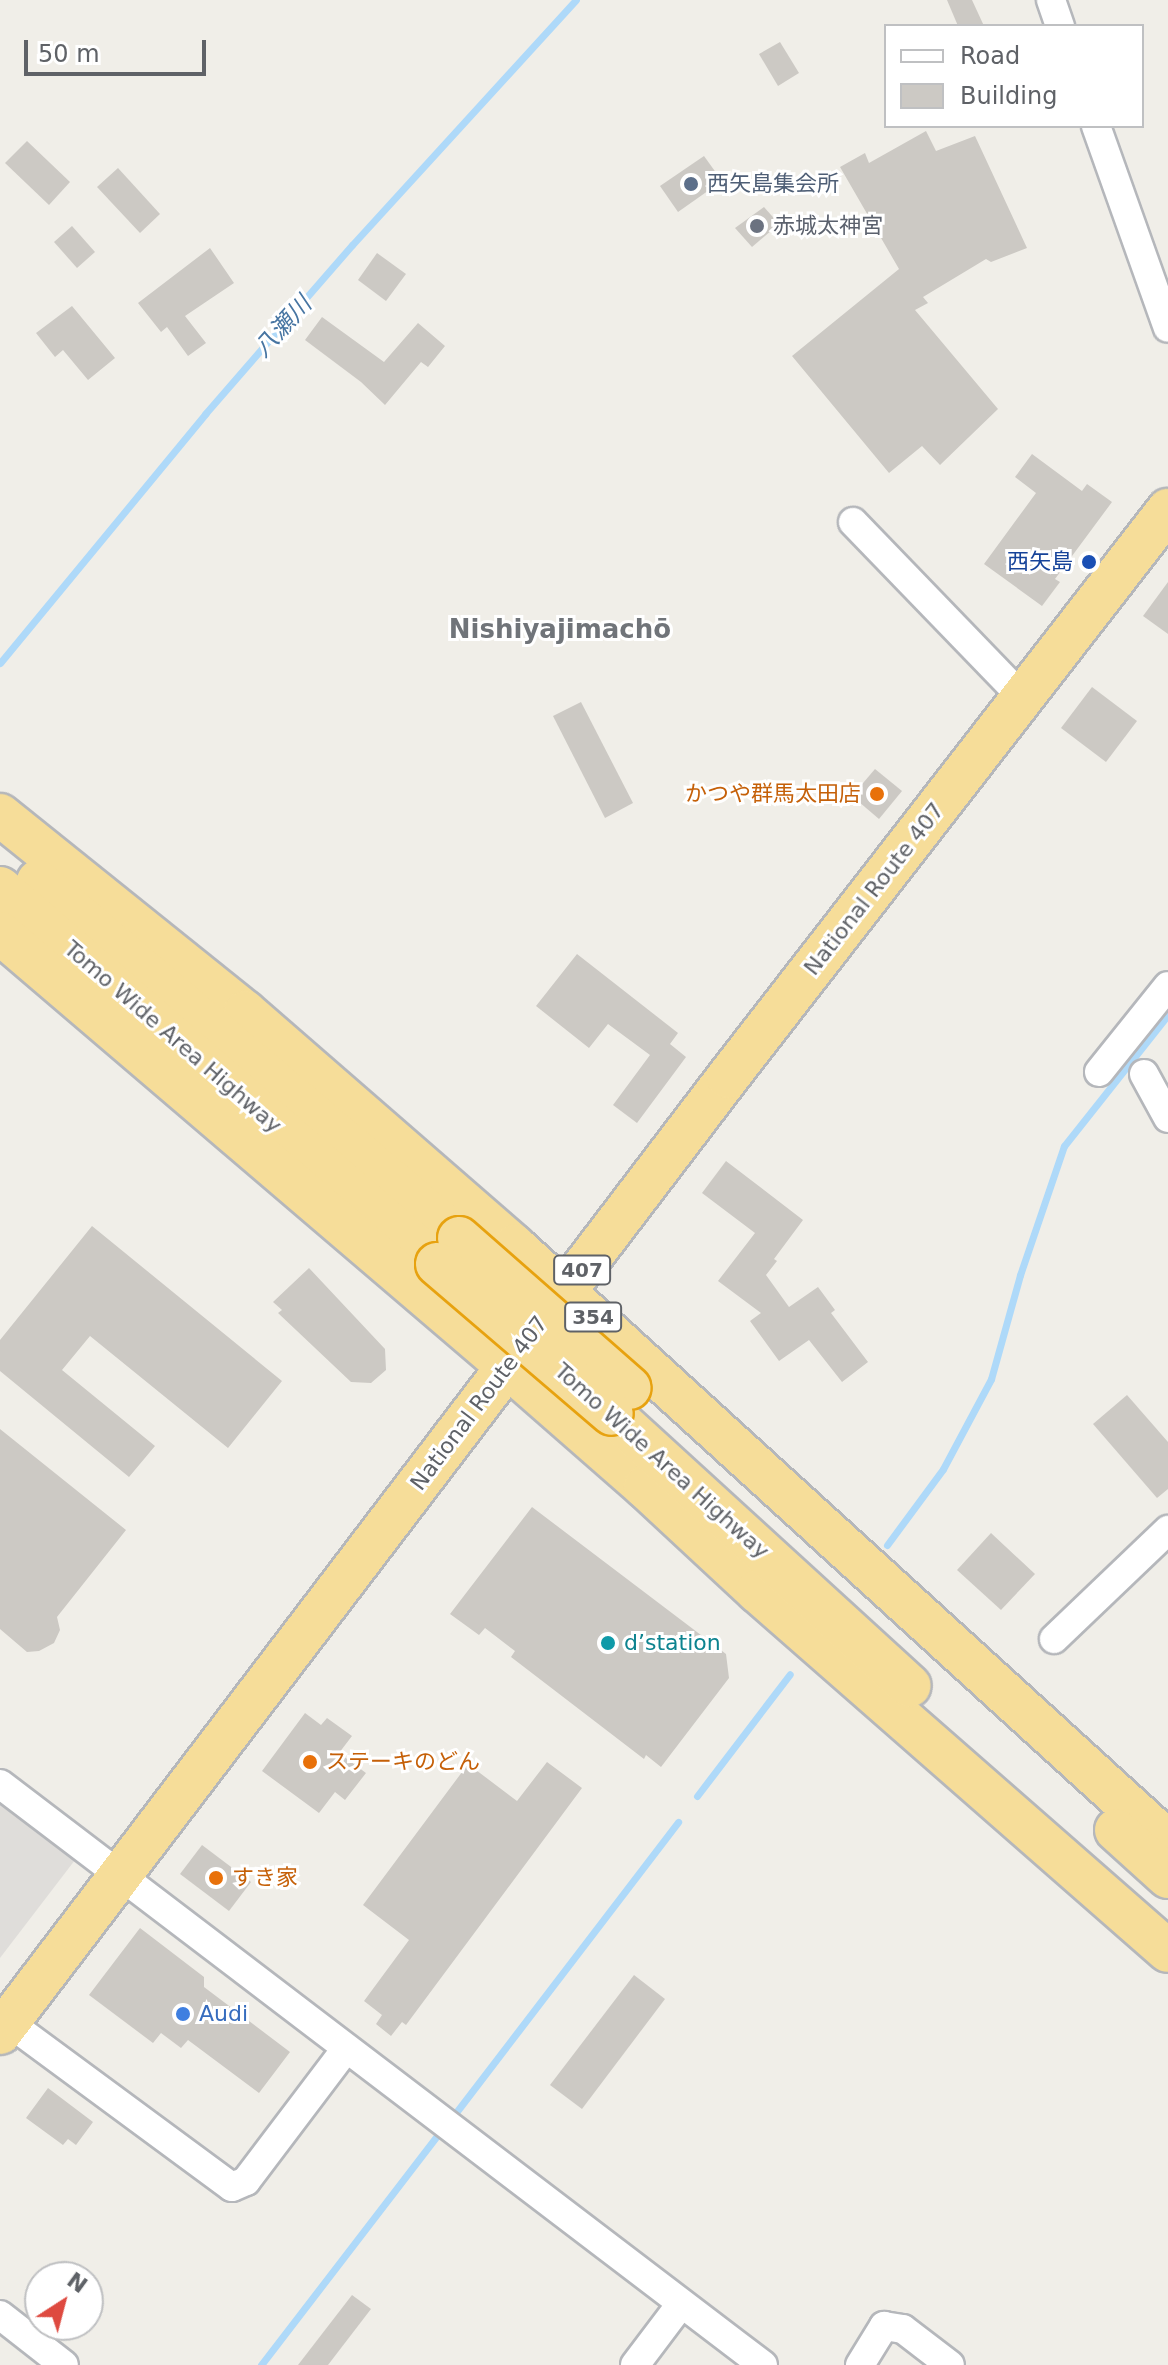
<!DOCTYPE html>
<meta charset="utf-8">
<style>
body{margin:0}
#map{position:relative;width:1168px;height:2365px;overflow:hidden;background:#f0eee8;font-family:"DejaVu Sans","Noto Sans JP",sans-serif}
div>[style]{position:absolute}
.industrial>*{inset:0;background:#dfddda}
.stream>*{height:7px;margin:-3.5px;padding:0 3.5px;transform-origin:3.5px;border-radius:3.5px;background:#aed9f9}
.building>*{inset:0;background:#ccc9c4}
.roads{filter:drop-shadow(2px 0 #b5b7bb) drop-shadow(-2px 0 #b5b7bb) drop-shadow(0 2px #b5b7bb) drop-shadow(0 -2px #b5b7bb)}
.minor>*{height:28px;margin:-14px;padding:0 14px;transform-origin:14px;border-radius:14px;background:#fff}
.highway>*{height:42px;margin:-21px;padding:0 21px;transform-origin:21px;border-radius:21px;background:#f6dd99}
.bridges{filter:drop-shadow(2px 0 #e7a210) drop-shadow(-2px 0 #e7a210) drop-shadow(0 2px #e7a210) drop-shadow(0 -2px #e7a210)}
.highway-bridge>*{height:42px;margin:-21px;padding:0 21px;transform-origin:21px;border-radius:21px;background:#f6dd99}
.dots>*{width:22px;height:22px;translate:-50% -50%;box-sizing:border-box;border:4px solid #fff;border-radius:50%}
span{translate:-50% -50%;white-space:nowrap;text-align:center;line-height:1.15;-webkit-text-stroke:6px #fff;paint-order:stroke}
.shield-label span{padding:2px 6px;background:#fff;border:2px solid;border-radius:6px;-webkit-text-stroke-width:0}
.shield-label{font-size:20px;color:#5f6267;font-weight:700}
.service-label{font-size:22px;color:#4e5e75}
.left{translate:0 -50%;text-align:left}
.worship-label{font-size:22px;color:#5b616d}
.transit-label{font-size:22px;color:#164399}
.right{translate:-100% -50%;text-align:right}
.food-label{font-size:22px;color:#c56008}
.street-label{font-size:22px;color:#5f6267}
.culture-label{font-size:22px;color:#0d838f}
.shop-label{font-size:22px;color:#366cbe}
.water-label{font-size:24px;color:#4775a2;font-style:italic}
.quarter-label{font-size:26px;color:#707479;font-weight:700}
.legend{position:absolute;left:884px;top:24px;width:260px;height:104px;box-sizing:border-box;background:#fff;border:2px solid #bfc0c2;margin:0;padding:10px 14px;list-style:none;font-size:24px;color:#5f6267}
.legend li{display:flex;align-items:center;gap:16px;height:40px}
.legend b{width:40px;border:2px solid #bfc0c2}
.north{position:absolute;left:24px;top:2261px;width:80px;height:80px;box-sizing:border-box;background:#fff;border:2px solid #bfc0c2;border-radius:50%;rotate:36deg;font-size:22px;font-weight:700;line-height:32px;text-align:center;color:#5f6267}
.north::after{content:'';display:block;margin:auto;width:28px;height:36px;background:#de4a40;clip-path:polygon(50% 0,100% 100%,50% 72%,0 100%)}
.scale{position:absolute;left:24px;top:40px;width:182px;height:36px;box-sizing:border-box;border:4px solid #5f6267;border-top:0;padding-left:10px;font-size:24px;line-height:28px;white-space:nowrap;color:#5f6267;-webkit-text-stroke:6px #fff;paint-order:stroke}
</style>
<div id="map">
<div class="industrial">
<div style="clip-path:polygon(0 1803px,75px 1860px,0 1958px)"></div>
</div>
<div class="stream">
<div style="left:0;top:663px;width:323px;rotate:-50.5deg"></div>
<div style="left:205px;top:414px;width:224px;rotate:-49deg"></div>
<div style="left:352px;top:245px;width:332px;rotate:-47.6deg"></div>
<div style="left:887px;top:1545px;width:94px;rotate:-53.6deg"></div>
<div style="left:943px;top:1469px;width:102px;rotate:-61.9deg"></div>
<div style="left:991px;top:1379px;width:108px;rotate:-74.4deg"></div>
<div style="left:1020px;top:1275px;width:136px;rotate:-71.2deg"></div>
<div style="left:1064px;top:1146px;width:167px;rotate:-51.6deg"></div>
<div style="left:697px;top:1796px;width:153px;rotate:-52.7deg"></div>
<div style="left:451px;top:2119px;width:374px;rotate:-52.6deg"></div>
<div style="left:261px;top:2365px;width:299px;rotate:-52.5deg"></div>
</div>
<div class="building">
<div style="clip-path:polygon(947px 0,972px 0,984px 26px,958px 26px)"></div>
<div style="clip-path:polygon(780px 42px,799px 73px,778px 86px,759px 54px)"></div>
<div style="clip-path:polygon(926px 131px,936px 151px,975px 136px,1027px 248px,991px 262px,986px 259px,923px 297px,928px 303px,915px 310px,998px 409px,940px 465px,922px 446px,889px 473px,792px 356px,899px 269px,840px 167px,865px 153px,869px 163px)"></div>
<div style="clip-path:polygon(27px 141px,70px 182px,49px 205px,5px 163px)"></div>
<div style="clip-path:polygon(704px 156px,722px 181px,678px 212px,660px 186px)"></div>
<div style="clip-path:polygon(118px 168px,160px 214px,140px 233px,97px 187px)"></div>
<div style="clip-path:polygon(764px 207px,779px 224px,752px 247px,735px 228px)"></div>
<div style="clip-path:polygon(72px 226px,95px 252px,77px 268px,54px 242px)"></div>
<div style="clip-path:polygon(210px 248px,234px 283px,185px 316px,206px 343px,188px 356px,167px 327px,161px 332px,138px 303px)"></div>
<div style="clip-path:polygon(377px 253px,406px 274px,386px 301px,358px 280px)"></div>
<div style="clip-path:polygon(72px 306px,115px 358px,88px 380px,63px 350px,55px 357px,36px 333px)"></div>
<div style="clip-path:polygon(322px 317px,384px 362px,418px 323px,445px 346px,428px 367px,421px 362px,385px 405px,361px 382px,305px 340px)"></div>
<div style="clip-path:polygon(1032px 454px,1082px 491px,1087px 484px,1112px 502px,1055px 579px,1060px 582px,1042px 606px,984px 564px,1036px 493px,1015px 477px)"></div>
<div style="clip-path:polygon(1168px 582px,1168px 634px,1143px 616px)"></div>
<div style="clip-path:polygon(1092px 687px,1137px 721px,1106px 762px,1061px 728px)"></div>
<div style="clip-path:polygon(581px 702px,633px 803px,605px 818px,553px 716px)"></div>
<div style="clip-path:polygon(875px 769px,902px 791px,879px 819px,852px 796px)"></div>
<div style="clip-path:polygon(577px 954px,678px 1033px,670px 1044px,686px 1057px,637px 1123px,613px 1105px,650px 1055px,608px 1024px,589px 1048px,536px 1006px)"></div>
<div style="clip-path:polygon(726px 1161px,803px 1220px,774px 1259px,777px 1261px,766px 1275px,789px 1307px,818px 1287px,835px 1310px,831px 1313px,868px 1362px,842px 1382px,809px 1340px,779px 1361px,750px 1321px,761px 1313px,718px 1281px,755px 1233px,702px 1193px)"></div>
<div style="clip-path:polygon(92px 1226px,282px 1381px,228px 1448px,90px 1336px,62px 1370px,155px 1446px,129px 1477px,0 1371px,0 1340px)"></div>
<div style="clip-path:polygon(309px 1268px,385px 1349px,386px 1370px,371px 1383px,351px 1382px,278px 1313px,282px 1310px,273px 1302px)"></div>
<div style="clip-path:polygon(1127px 1395px,1168px 1442px,1168px 1489px,1157px 1498px,1093px 1424px)"></div>
<div style="clip-path:polygon(0 1429px,126px 1530px,57px 1617px,60px 1630px,54px 1643px,39px 1651px,27px 1652px,0 1629px)"></div>
<div style="clip-path:polygon(532px 1507px,726px 1654px,729px 1678px,661px 1767px,646px 1755px,644px 1759px,511px 1657px,515px 1651px,485px 1628px,479px 1635px,450px 1614px)"></div>
<div style="clip-path:polygon(991px 1533px,1035px 1574px,1001px 1610px,957px 1570px)"></div>
<div style="clip-path:polygon(305px 1713px,321px 1725px,327px 1718px,352px 1736px,339px 1753px,366px 1773px,345px 1800px,335px 1792px,319px 1813px,262px 1771px)"></div>
<div style="clip-path:polygon(547px 1762px,582px 1788px,406px 2025px,402px 2022px,391px 2036px,376px 2024px,382px 2015px,364px 2001px,409px 1940px,363px 1905px,468px 1764px,517px 1801px)"></div>
<div style="clip-path:polygon(202px 1845px,251px 1882px,229px 1911px,180px 1874px)"></div>
<div style="clip-path:polygon(140px 1928px,204px 1977px,204px 1987px,290px 2052px,259px 2093px,188px 2040px,181px 2048px,161px 2033px,153px 2043px,89px 1995px)"></div>
<div style="clip-path:polygon(634px 1975px,665px 1999px,582px 2109px,550px 2085px)"></div>
<div style="clip-path:polygon(48px 2088px,93px 2122px,76px 2145px,68px 2139px,63px 2145px,26px 2118px)"></div>
<div style="clip-path:polygon(352px 2295px,371px 2309px,328px 2365px,298px 2365px)"></div>
</div>
<div class="roads">
<div class="minor">
<div style="left:1051px;top:0;width:28px;rotate:71deg"></div>
<div style="left:1096px;top:126px;width:214px;rotate:70.4deg"></div>
<div style="left:853px;top:522px;width:243px;rotate:46deg"></div>
<div style="left:1099px;top:1072px;width:110px;rotate:-51.3deg"></div>
<div style="left:1144px;top:1074px;width:50px;rotate:61.4deg"></div>
<div style="left:1054px;top:1639px;width:158px;rotate:-43.7deg"></div>
<div style="left:0;top:1784px;width:959px;rotate:37.29deg"></div>
<div style="left:8px;top:2022px;width:278px;rotate:36.4deg"></div>
<div style="left:232px;top:2187px;width:15px;rotate:-23deg"></div>
<div style="left:246px;top:2181px;width:166px;rotate:-52.9deg"></div>
<div style="left:0;top:2315px;width:81px;rotate:38deg"></div>
<div style="left:635px;top:2365px;width:76px;rotate:-53deg"></div>
<div style="left:860px;top:2365px;width:46px;rotate:-58.4deg"></div>
<div style="left:884px;top:2326px;width:19px;rotate:9deg"></div>
<div style="left:903px;top:2329px;width:59px;rotate:37.5deg"></div>
</div>
<div class="highway">
<div style="left:0;top:815px;width:314px;rotate:38.8deg"></div>
<div style="left:245px;top:1012px;width:357px;rotate:41deg"></div>
<div style="left:514px;top:1246px;width:885px;rotate:42.34deg"></div>
<div style="left:38px;top:881px;width:552px;rotate:40.3deg"></div>
<div style="left:0;top:888px;width:576px;rotate:40.71deg"></div>
<div style="left:0;top:933px;width:668px;rotate:40.51deg"></div>
<div style="left:508px;top:1367px;width:182px;rotate:41.2deg"></div>
<div style="left:645px;top:1487px;width:153px;rotate:42.9deg"></div>
<div style="left:757px;top:1591px;width:546px;rotate:41.22deg"></div>
<div style="left:612px;top:1414px;width:403px;rotate:42.4deg"></div>
<div style="left:1116px;top:1830px;width:70px;rotate:42.1deg"></div>
<div style="left:0;top:2033px;width:1202px;rotate:-52.71deg"></div>
<div style="left:728px;top:1077px;width:718px;rotate:-52.19deg"></div>
</div>
</div>
<div class="bridges">
<div class="highway-bridge">
<div style="left:459px;top:1238px;width:227px;rotate:41.3deg"></div>
<div style="left:437px;top:1264px;width:230px;rotate:40.6deg"></div>
</div>
</div>
<div class="dots">
<div style="left:691px;top:184px;background:#5c6f8a"></div>
<div style="left:757px;top:226px;background:#6b7280"></div>
<div style="left:1089px;top:562px;background:#1a4fb4"></div>
<div style="left:877px;top:794px;background:#e8710a"></div>
<div style="left:608px;top:1643px;background:#0f9aa8"></div>
<div style="left:310px;top:1762px;background:#e8710a"></div>
<div style="left:216px;top:1878px;background:#e8710a"></div>
<div style="left:183px;top:2014px;background:#3f7fe0"></div>
</div>
<div class="shield-label">
<span style="left:582px;top:1270px">407</span>
<span style="left:593px;top:1317px">354</span>
</div>
<div class="service-label">
<span class="left" style="left:707px;top:184px">西矢島集会所</span>
</div>
<div class="worship-label">
<span class="left" style="left:773px;top:226px">赤城太神宮</span>
</div>
<div class="transit-label">
<span class="right" style="left:1073px;top:562px">西矢島</span>
</div>
<div class="food-label">
<span class="right" style="left:861px;top:794px">かつや群馬太田店</span>
<span class="left" style="left:326px;top:1762px">ステーキのどん</span>
<span class="left" style="left:232px;top:1878px">すき家</span>
</div>
<div class="street-label">
<span style="left:874px;top:889px;rotate:-52deg">National Route 407</span>
<span style="left:173px;top:1037px;rotate:41deg">Tomo Wide Area Highway</span>
<span style="left:479px;top:1403px;rotate:-53deg">National Route 407</span>
<span style="left:662px;top:1461px;rotate:42deg">Tomo Wide Area Highway</span>
</div>
<div class="culture-label">
<span class="left" style="left:624px;top:1643px">d’station</span>
</div>
<div class="shop-label">
<span class="left" style="left:199px;top:2014px">Audi</span>
</div>
<div class="water-label">
<span style="left:283px;top:327px;rotate:-48deg">八瀬川</span>
</div>
<div class="quarter-label">
<span style="left:560px;top:630px">Nishiyajimachō</span>
</div>
<ul class="legend">
<li><b style="height:10px;background:#fff"></b>Road</li>
<li><b style="height:22px;background:#ccc9c4"></b>Building</li>
</ul>
<div class="north">N</div>
<div class="scale">50 m</div>
</div>
